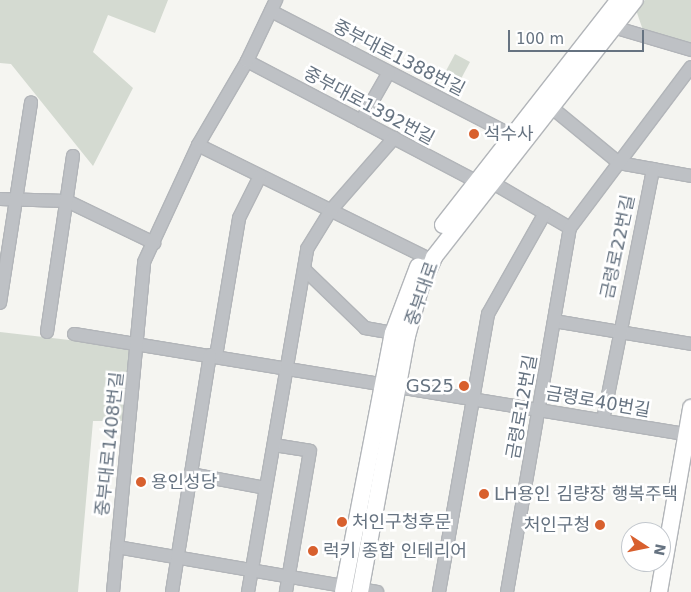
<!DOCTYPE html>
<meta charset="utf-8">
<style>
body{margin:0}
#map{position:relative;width:691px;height:592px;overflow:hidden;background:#f5f5f1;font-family:"DejaVu Sans","Noto Sans KR",sans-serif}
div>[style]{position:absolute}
.green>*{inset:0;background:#d4dad1}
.roads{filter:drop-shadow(1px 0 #b2b5b9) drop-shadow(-1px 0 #b2b5b9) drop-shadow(0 1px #b2b5b9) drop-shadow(0 -1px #b2b5b9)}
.minor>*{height:12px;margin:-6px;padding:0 6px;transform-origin:6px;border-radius:6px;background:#bec1c5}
.major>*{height:16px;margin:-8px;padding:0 8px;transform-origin:8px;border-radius:8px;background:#fff}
.dots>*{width:14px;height:14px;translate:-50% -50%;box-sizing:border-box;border:2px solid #fff;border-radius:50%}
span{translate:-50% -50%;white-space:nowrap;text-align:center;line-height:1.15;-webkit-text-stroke:5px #fff;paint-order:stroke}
.street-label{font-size:18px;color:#667381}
.poi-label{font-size:18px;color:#667381}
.left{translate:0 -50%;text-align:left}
.right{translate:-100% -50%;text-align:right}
.north{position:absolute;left:621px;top:522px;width:50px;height:50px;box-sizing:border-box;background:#fff;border:1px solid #c2c7cd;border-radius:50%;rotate:101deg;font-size:14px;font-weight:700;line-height:20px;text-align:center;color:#667381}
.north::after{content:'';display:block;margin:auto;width:18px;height:22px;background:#d8602e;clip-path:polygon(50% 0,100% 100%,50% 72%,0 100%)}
.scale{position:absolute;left:508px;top:30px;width:136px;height:22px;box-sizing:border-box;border:2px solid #667381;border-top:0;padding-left:6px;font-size:15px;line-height:18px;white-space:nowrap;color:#667381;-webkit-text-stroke:4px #fff;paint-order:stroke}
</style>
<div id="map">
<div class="green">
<div style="clip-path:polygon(0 0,168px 0,155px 33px,108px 15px,93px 52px,133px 88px,93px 166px,11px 64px,0 63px)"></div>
<div style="clip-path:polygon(645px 0,691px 0,691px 50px,645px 36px,636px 10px)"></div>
<div style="clip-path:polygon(455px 54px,470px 62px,455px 90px,440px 82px)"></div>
<div style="clip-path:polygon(0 332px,130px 347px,125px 421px,93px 421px,78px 592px,0 592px)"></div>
</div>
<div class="roads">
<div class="minor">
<div style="left:271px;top:11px;width:270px;rotate:27.3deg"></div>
<div style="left:613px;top:27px;width:81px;rotate:16.4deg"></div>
<div style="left:247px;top:61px;width:259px;rotate:27.7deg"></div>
<div style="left:551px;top:107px;width:88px;rotate:39.5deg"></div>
<div style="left:619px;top:163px;width:73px;rotate:10.2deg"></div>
<div style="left:361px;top:121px;width:56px;rotate:-60.3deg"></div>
<div style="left:198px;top:145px;width:252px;rotate:26.2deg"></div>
<div style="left:493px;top:183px;width:89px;rotate:30.3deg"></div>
<div style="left:0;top:199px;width:67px;rotate:1.7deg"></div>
<div style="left:67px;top:201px;width:97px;rotate:25.8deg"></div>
<div style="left:304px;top:269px;width:85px;rotate:44deg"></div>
<div style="left:365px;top:328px;width:28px;rotate:10deg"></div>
<div style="left:0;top:303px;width:203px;rotate:-81.2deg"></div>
<div style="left:554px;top:321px;width:139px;rotate:9.5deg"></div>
<div style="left:47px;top:332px;width:178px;rotate:-81.6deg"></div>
<div style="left:74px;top:334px;width:625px;rotate:9.3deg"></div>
<div style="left:216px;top:356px;width:140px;rotate:-80.5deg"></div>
<div style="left:239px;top:218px;width:47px;rotate:-63.4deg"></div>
<div style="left:603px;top:420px;width:256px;rotate:-78.7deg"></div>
<div style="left:274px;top:445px;width:36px;rotate:9deg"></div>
<div style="left:310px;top:451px;width:143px;rotate:99.7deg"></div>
<div style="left:191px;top:474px;width:76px;rotate:10.6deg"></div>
<div style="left:117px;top:547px;width:264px;rotate:9.8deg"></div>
<div style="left:113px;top:592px;width:331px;rotate:-84.6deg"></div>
<div style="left:144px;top:262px;width:129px;rotate:-65.2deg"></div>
<div style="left:198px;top:145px;width:97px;rotate:-59.7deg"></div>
<div style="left:247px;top:61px;width:68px;rotate:-64.6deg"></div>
<div style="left:172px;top:592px;width:240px;rotate:-80.9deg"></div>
<div style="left:248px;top:592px;width:348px;rotate:-80.2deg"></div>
<div style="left:307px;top:249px;width:46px;rotate:-58.4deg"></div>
<div style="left:331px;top:210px;width:96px;rotate:-48.8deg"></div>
<div style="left:439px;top:592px;width:282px;rotate:-80deg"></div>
<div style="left:488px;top:314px;width:116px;rotate:-60.6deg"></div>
<div style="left:507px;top:592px;width:369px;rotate:-80.2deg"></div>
<div style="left:570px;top:228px;width:201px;rotate:-53.1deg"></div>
</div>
<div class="major">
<div style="left:443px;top:225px;width:286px;rotate:-52deg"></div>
<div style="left:343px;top:592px;width:264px;rotate:-79.1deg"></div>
<div style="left:393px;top:333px;width:71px;rotate:-69.3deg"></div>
<div style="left:360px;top:592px;width:260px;rotate:-79.6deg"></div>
<div style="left:407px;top:336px;width:49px;rotate:-74.5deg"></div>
<div style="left:420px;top:289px;width:35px;rotate:-66deg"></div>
<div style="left:434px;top:257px;width:326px;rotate:-52deg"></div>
<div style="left:659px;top:592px;width:187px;rotate:-80.1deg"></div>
</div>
</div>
<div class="dots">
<div style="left:474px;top:134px;background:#d8602e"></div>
<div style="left:464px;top:386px;background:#d8602e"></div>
<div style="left:141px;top:482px;background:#d8602e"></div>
<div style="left:484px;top:494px;background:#d8602e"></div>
<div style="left:342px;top:522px;background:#d8602e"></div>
<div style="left:600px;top:525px;background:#d8602e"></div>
<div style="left:313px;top:551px;background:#d8602e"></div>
</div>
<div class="street-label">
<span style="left:399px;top:58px;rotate:27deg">중부대로1388번길</span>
<span style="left:369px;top:106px;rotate:28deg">중부대로1392번길</span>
<span style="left:618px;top:247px;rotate:-78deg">금령로22번길</span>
<span style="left:422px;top:294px;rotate:-71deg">중부대로</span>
<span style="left:598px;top:402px;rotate:10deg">금령로40번길</span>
<span style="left:522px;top:407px;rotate:-80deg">금령로12번길</span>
<span style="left:110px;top:444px;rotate:-84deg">중부대로1408번길</span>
</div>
<div class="poi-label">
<span class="left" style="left:484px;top:134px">석수사</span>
<span class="right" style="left:454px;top:386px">GS25</span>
<span class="left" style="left:151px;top:482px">용인성당</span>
<span class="left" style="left:494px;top:494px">LH용인 김량장 행복주택</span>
<span class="left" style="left:352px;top:522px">처인구청후문</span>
<span class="right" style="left:590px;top:525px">처인구청</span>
<span class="left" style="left:323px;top:551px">럭키 종합 인테리어</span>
</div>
<div class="north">N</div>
<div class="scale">100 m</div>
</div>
